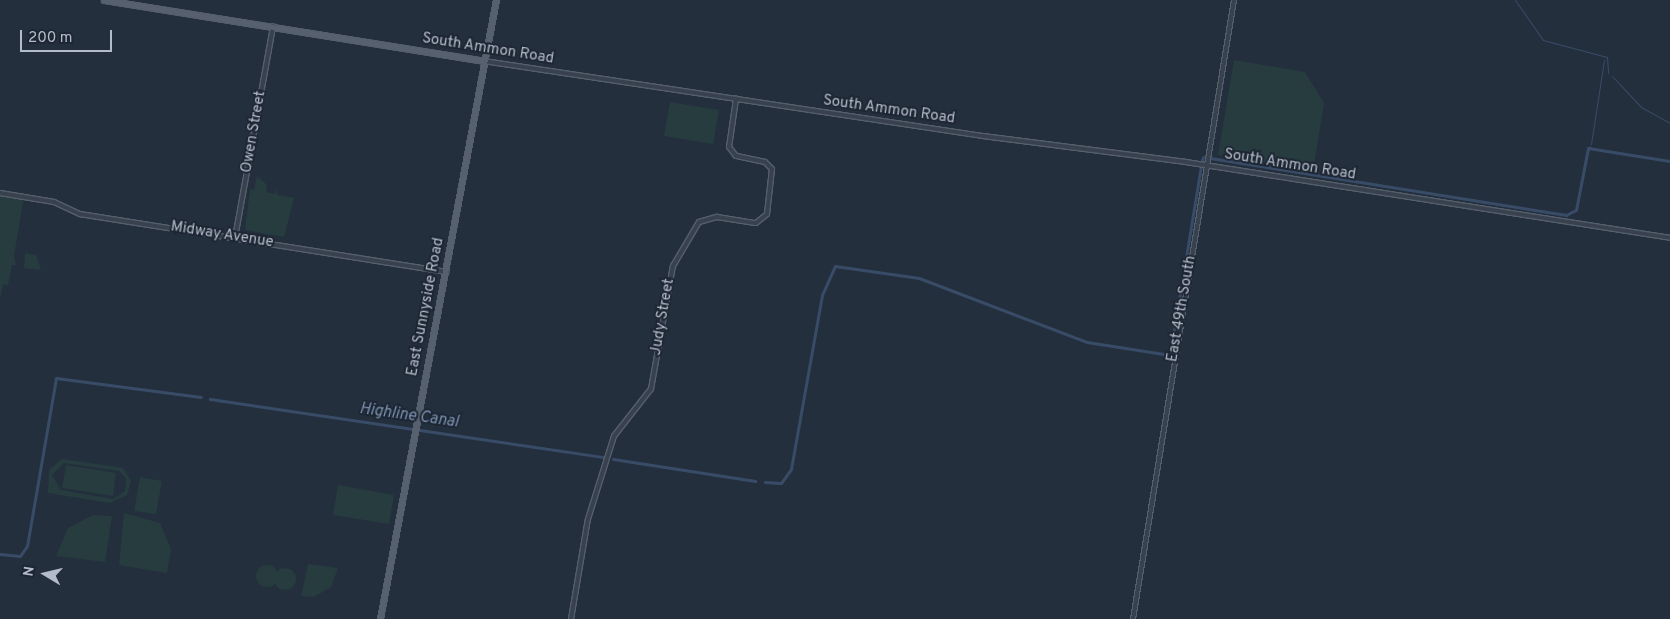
<!DOCTYPE html>
<style>
body{margin:0}
#map{position:relative;width:1670px;height:619px;overflow:hidden;background:#242f3e;font-family:Overpass,sans-serif}
div>[style]{position:absolute}
.green>*{inset:0;background:#263c3f}
.round{border-radius:50%}
.stream>*{height:1px;margin:-0.5px;padding:0 0.5px;transform-origin:0.5px;border-radius:0.5px;background:#394c67}
.canal>*{height:3px;margin:-1.5px;padding:0 1.5px;transform-origin:1.5px;border-radius:1.5px;background:#394c67}
.roads{filter:drop-shadow(1px 0 #565f6c) drop-shadow(-1px 0 #565f6c) drop-shadow(0 1px #565f6c) drop-shadow(0 -1px #565f6c)}
.minor>*{height:4px;margin:-2px;padding:0 2px;transform-origin:2px;border-radius:2px;background:#38414e}
.major>*{height:4.5px;margin:-2.25px;padding:0 2.25px;transform-origin:2.25px;border-radius:2.25px;background:#56606e}
span{translate:-50% -50%;white-space:nowrap;text-align:center;line-height:1.15;-webkit-text-stroke:4px #1d2633;paint-order:stroke}
.street-label{font-size:15px;color:#b4bcc9}
.water-label{font-size:16px;color:#7c92b1;font-style:italic}
.north{position:absolute;left:20px;top:549px;width:50px;height:50px;-webkit-text-stroke:4px #1d2633;paint-order:stroke;rotate:279deg;font-size:14px;font-weight:700;line-height:20px;text-align:center;color:#b4bcc9}
.north::after{content:'';display:block;margin:auto;width:18px;height:22px;background:#b4bcc9;clip-path:polygon(50% 0,100% 100%,50% 72%,0 100%)}
.scale{position:absolute;left:20px;top:30px;width:92px;height:22px;box-sizing:border-box;border:2px solid #b4bcc9;border-top:0;padding-left:6px;font-size:15px;line-height:18px;white-space:nowrap;color:#b4bcc9;-webkit-text-stroke:4px #1d2633;paint-order:stroke}
</style>
<div id="map">
<div class="green">
<div style="clip-path:polygon(1234px 60px,1305px 72px,1324px 103px,1313px 171px,1218px 155px)"></div>
<div style="clip-path:polygon(670px 102px,719px 110px,713px 144px,664px 136px)"></div>
<div style="clip-path:polygon(257px 176px,267px 185px,266px 192px,275px 194px,276px 189px,278px 195px,294px 198px,284px 237px,245px 230px,250px 189px,254px 190px)"></div>
<div style="clip-path:polygon(0 193px,24px 197px,14px 256px,16px 265px,12px 265px,8px 285px,3px 284px,0 300px)"></div>
<div style="clip-path:polygon(25px 253px,36px 255px,41px 270px,24px 268px)"></div>
<div style="clip-path:polygon(evenodd,62px 459px,123px 468px,131px 481px,127px 495px,110px 503px,48px 493px,49px 470px,62px 459px,64px 463px,119px 471px,126px 478px,125px 491px,113px 499px,61px 490px,52px 475px,64px 463px)"></div>
<div style="clip-path:polygon(66px 465px,116px 473px,113px 496px,62px 488px)"></div>
<div style="clip-path:polygon(140px 477px,162px 481px,156px 514px,134px 511px)"></div>
<div style="clip-path:polygon(338px 485px,394px 495px,389px 524px,333px 515px)"></div>
<div style="clip-path:polygon(124px 513px,160px 523px,171px 549px,167px 573px,119px 565px)"></div>
<div style="clip-path:polygon(93px 515px,112px 516px,105px 562px,56px 556px,68px 528px)"></div>
<div style="clip-path:polygon(308px 564px,338px 568px,331px 587px,314px 597px,301px 596px)"></div>
<div class="round" style="left:256px;top:565px;width:22px;height:22px"></div>
<div class="round" style="left:274px;top:568px;width:22px;height:22px"></div>
</div>
<div class="stream">
<div style="left:1515px;top:0;width:49px;rotate:55deg"></div>
<div style="left:1543px;top:40px;width:66px;rotate:14.9deg"></div>
<div style="left:1607px;top:57px;width:16px;rotate:86deg"></div>
<div style="left:1612px;top:76px;width:42px;rotate:46.9deg"></div>
<div style="left:1641px;top:107px;width:33px;rotate:29deg"></div>
<div style="left:1591px;top:144px;width:85px;rotate:-81.2deg"></div>
<div style="left:1590px;top:148px;width:2px;rotate:-90deg"></div>
</div>
<div class="canal">
<div style="left:1210px;top:158px;width:361px;rotate:9.1deg"></div>
<div style="left:1566px;top:215px;width:11px;rotate:-27deg"></div>
<div style="left:1576px;top:210px;width:63px;rotate:-79deg"></div>
<div style="left:1588px;top:148px;width:83px;rotate:9deg"></div>
<div style="left:1202px;top:160px;width:3px;rotate:-72deg"></div>
<div style="left:210px;top:399px;width:398px;rotate:8.4deg"></div>
<div style="left:613px;top:459px;width:144px;rotate:8.8deg"></div>
<div style="left:765px;top:482px;width:16px;rotate:4deg"></div>
<div style="left:781px;top:483px;width:17px;rotate:-54deg"></div>
<div style="left:791px;top:469px;width:177px;rotate:-79.9deg"></div>
<div style="left:822px;top:295px;width:32px;rotate:-66deg"></div>
<div style="left:835px;top:266px;width:85px;rotate:8.1deg"></div>
<div style="left:919px;top:278px;width:180px;rotate:20.9deg"></div>
<div style="left:1087px;top:342px;width:84px;rotate:8.9deg"></div>
<div style="left:1170px;top:355px;width:192px;rotate:-80.7deg"></div>
<div style="left:0;top:554px;width:20px;rotate:6deg"></div>
<div style="left:20px;top:556px;width:12px;rotate:-55deg"></div>
<div style="left:27px;top:546px;width:170px;rotate:-80.2deg"></div>
<div style="left:56px;top:378px;width:146px;rotate:7.5deg"></div>
</div>
<div class="roads">
<div class="minor">
<div style="left:484px;top:61px;width:505px;rotate:8.55deg"></div>
<div style="left:983px;top:136px;width:205px;rotate:7.3deg"></div>
<div style="left:1186px;top:162px;width:490px;rotate:8.9deg"></div>
<div style="left:0;top:193px;width:55px;rotate:9.5deg"></div>
<div style="left:54px;top:202px;width:29px;rotate:25deg"></div>
<div style="left:80px;top:214px;width:371px;rotate:9deg"></div>
<div style="left:235px;top:238px;width:215px;rotate:-79.8deg"></div>
<div style="left:571px;top:619px;width:101px;rotate:-80.4deg"></div>
<div style="left:588px;top:519px;width:87px;rotate:-72.6deg"></div>
<div style="left:614px;top:436px;width:60px;rotate:-51.8deg"></div>
<div style="left:651px;top:389px;width:125px;rotate:-79.9deg"></div>
<div style="left:673px;top:266px;width:51px;rotate:-59.4deg"></div>
<div style="left:699px;top:222px;width:19px;rotate:-16deg"></div>
<div style="left:717px;top:217px;width:39px;rotate:9deg"></div>
<div style="left:756px;top:223px;width:14px;rotate:-39deg"></div>
<div style="left:767px;top:214px;width:45px;rotate:-83.7deg"></div>
<div style="left:772px;top:169px;width:10px;rotate:-135deg"></div>
<div style="left:765px;top:162px;width:30px;rotate:-168deg"></div>
<div style="left:736px;top:156px;width:11px;rotate:-128deg"></div>
<div style="left:729px;top:147px;width:49px;rotate:-81.7deg"></div>
<div style="left:1133px;top:619px;width:627px;rotate:-80.73deg"></div>
</div>
<div class="major">
<div style="left:104px;top:0;width:385px;rotate:9.1deg"></div>
<div style="left:380px;top:619px;width:630px;rotate:-79.39deg"></div>
</div>
</div>
<div class="street-label">
<span style="left:488px;top:49px;rotate:9deg">South Ammon Road</span>
<span style="left:889px;top:110px;rotate:8deg">South Ammon Road</span>
<span style="left:254px;top:132px;rotate:-80deg">Owen Street</span>
<span style="left:1290px;top:165px;rotate:9deg">South Ammon Road</span>
<span style="left:222px;top:235px;rotate:9deg">Midway Avenue</span>
<span style="left:426px;top:307px;rotate:-79deg">East Sunnyside Road</span>
<span style="left:1182px;top:309px;rotate:-80deg">East 49th South</span>
<span style="left:663px;top:317px;rotate:-80deg">Judy Street</span>
</div>
<div class="water-label">
<span style="left:409px;top:416px;rotate:8deg">Highline Canal</span>
</div>
<div class="north">N</div>
<div class="scale">200 m</div>
</div>
